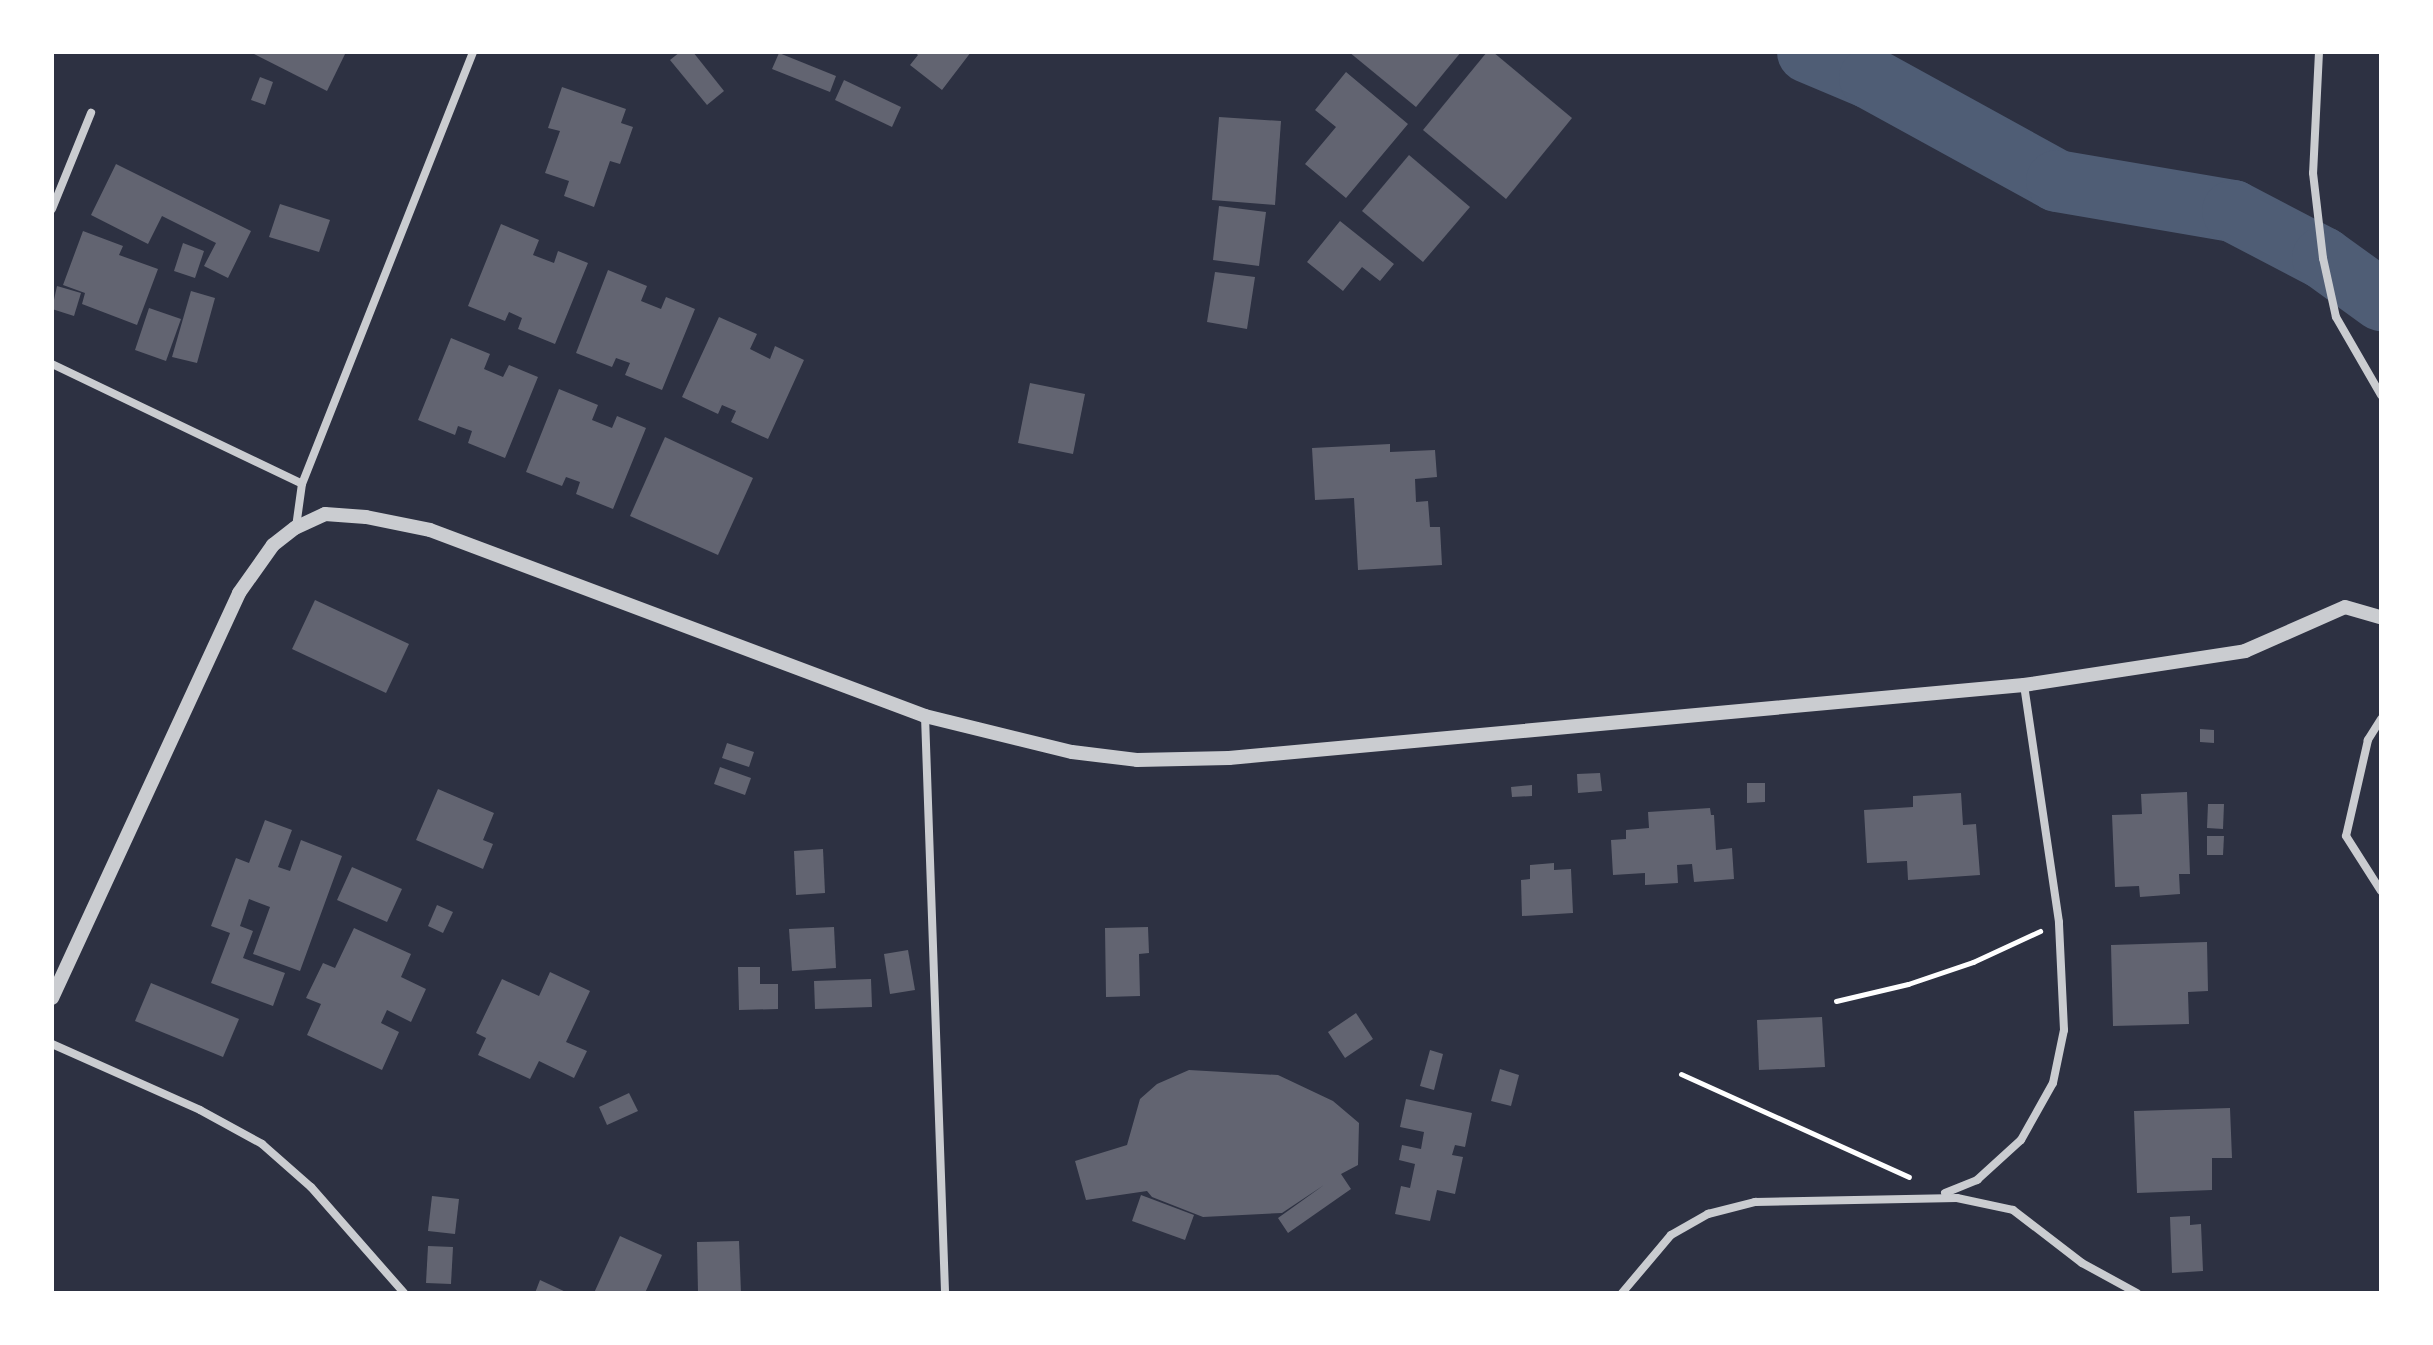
<!DOCTYPE html>
<style>
body{margin:0}
#map{position:relative;width:2433px;height:1345px;overflow:hidden;background:#2d3142;font-family:Cabin,sans-serif}
div>[style]{position:absolute}
.river>*{height:62px;margin:-31px;padding:0 31px;transform-origin:31px;border-radius:31px;background:#4f5d75}
.building>*{inset:0;background:#626471}
.path>*{height:5px;margin:-2.5px;padding:0 2.5px;transform-origin:2.5px;border-radius:2.5px;background:#fff}
.minor>*{height:8px;margin:-4px;padding:0 4px;transform-origin:4px;border-radius:4px;background:#caccd0}
.tertiary>*{height:14px;margin:-7px;padding:0 7px;transform-origin:7px;border-radius:7px;background:#caccd0}
span{translate:-50% -50%;white-space:nowrap;text-align:center;line-height:1.15;-webkit-text-stroke:8px #fff;paint-order:stroke}
.frame{position:absolute;inset:0;border:54px solid #fff;pointer-events:none}
</style>
<div id="map">
<div class="river">
<div style="left:1808px;top:52px;width:67px;rotate:22.8deg"></div>
<div style="left:1870px;top:78px;width:213px;rotate:28.8deg"></div>
<div style="left:2057px;top:181px;width:179px;rotate:9.7deg"></div>
<div style="left:2233px;top:211px;width:102px;rotate:27.6deg"></div>
<div style="left:2323px;top:258px;width:72px;rotate:35.9deg"></div>
</div>
<div class="building">
<div style="clip-path:polygon(250px 52px,346px 52px,327px 91px)"></div>
<div style="clip-path:polygon(680px 52px,693px 52px,724px 91px,707px 105px,670px 60px)"></div>
<div style="clip-path:polygon(914px 52px,971px 52px,942px 90px,910px 65px,918px 55px)"></div>
<div style="clip-path:polygon(1349px 52px,1461px 52px,1416px 107px)"></div>
<div style="clip-path:polygon(1487px 52px,1493px 52px,1572px 118px,1506px 199px,1423px 130px)"></div>
<div style="clip-path:polygon(779px 53px,836px 76px,830px 92px,772px 69px)"></div>
<div style="clip-path:polygon(1346px 72px,1408px 124px,1346px 198px,1305px 164px,1336px 127px,1315px 110px)"></div>
<div style="clip-path:polygon(260px 77px,273px 82px,265px 105px,251px 100px)"></div>
<div style="clip-path:polygon(844px 80px,901px 107px,892px 127px,835px 100px)"></div>
<div style="clip-path:polygon(562px 87px,626px 109px,621px 123px,633px 127px,620px 164px,610px 161px,594px 207px,564px 196px,569px 181px,545px 173px,560px 131px,548px 128px)"></div>
<div style="clip-path:polygon(1219px 117px,1281px 121px,1275px 205px,1212px 200px)"></div>
<div style="clip-path:polygon(1409px 155px,1470px 207px,1423px 262px,1362px 211px)"></div>
<div style="clip-path:polygon(116px 164px,251px 231px,228px 278px,204px 266px,216px 243px,162px 216px,148px 244px,91px 215px)"></div>
<div style="clip-path:polygon(280px 204px,330px 220px,319px 252px,269px 237px)"></div>
<div style="clip-path:polygon(1219px 206px,1266px 212px,1259px 266px,1213px 260px)"></div>
<div style="clip-path:polygon(1340px 221px,1394px 264px,1380px 281px,1362px 267px,1343px 291px,1307px 262px)"></div>
<div style="clip-path:polygon(501px 224px,539px 240px,533px 255px,554px 263px,558px 251px,588px 263px,555px 344px,518px 329px,522px 318px,509px 312px,505px 321px,468px 306px)"></div>
<div style="clip-path:polygon(83px 231px,123px 246px,119px 255px,158px 269px,137px 325px,82px 304px,85px 293px,63px 285px)"></div>
<div style="clip-path:polygon(183px 243px,204px 251px,195px 278px,174px 271px)"></div>
<div style="clip-path:polygon(608px 270px,647px 286px,641px 301px,661px 309px,666px 297px,695px 309px,662px 390px,625px 375px,630px 363px,616px 358px,612px 367px,576px 353px)"></div>
<div style="clip-path:polygon(1215px 272px,1255px 277px,1247px 329px,1207px 322px)"></div>
<div style="clip-path:polygon(57px 286px,81px 293px,74px 316px,52px 309px)"></div>
<div style="clip-path:polygon(191px 291px,215px 298px,197px 363px,172px 357px)"></div>
<div style="clip-path:polygon(149px 308px,181px 319px,166px 361px,135px 350px)"></div>
<div style="clip-path:polygon(719px 317px,757px 334px,750px 349px,770px 359px,775px 346px,804px 360px,768px 439px,731px 422px,736px 411px,722px 405px,718px 414px,682px 397px)"></div>
<div style="clip-path:polygon(451px 338px,490px 354px,484px 369px,503px 377px,509px 365px,538px 377px,505px 458px,468px 443px,472px 431px,458px 426px,455px 435px,418px 420px)"></div>
<div style="clip-path:polygon(1030px 383px,1085px 394px,1073px 454px,1018px 443px)"></div>
<div style="clip-path:polygon(559px 389px,598px 405px,592px 420px,612px 428px,617px 416px,646px 428px,613px 509px,576px 494px,580px 482px,566px 477px,562px 486px,526px 472px)"></div>
<div style="clip-path:polygon(665px 437px,753px 478px,718px 555px,630px 516px)"></div>
<div style="clip-path:polygon(1390px 444px,1390px 452px,1435px 450px,1437px 477px,1415px 479px,1416px 502px,1428px 501px,1430px 527px,1440px 527px,1442px 565px,1358px 570px,1354px 498px,1315px 500px,1312px 448px)"></div>
<div style="clip-path:polygon(315px 600px,409px 644px,386px 693px,292px 649px)"></div>
<div style="clip-path:polygon(2200px 729px,2214px 730px,2214px 743px,2200px 742px)"></div>
<div style="clip-path:polygon(727px 743px,754px 752px,749px 767px,722px 758px)"></div>
<div style="clip-path:polygon(720px 767px,751px 778px,745px 795px,714px 784px)"></div>
<div style="clip-path:polygon(1600px 773px,1602px 791px,1578px 793px,1577px 774px)"></div>
<div style="clip-path:polygon(1747px 783px,1765px 783px,1765px 802px,1747px 803px)"></div>
<div style="clip-path:polygon(1532px 785px,1532px 796px,1512px 797px,1511px 787px)"></div>
<div style="clip-path:polygon(438px 789px,494px 813px,483px 840px,493px 844px,483px 869px,416px 840px)"></div>
<div style="clip-path:polygon(2187px 792px,2190px 874px,2179px 874px,2180px 894px,2140px 897px,2139px 886px,2115px 887px,2112px 815px,2142px 814px,2141px 794px)"></div>
<div style="clip-path:polygon(1961px 793px,1963px 825px,1976px 824px,1980px 875px,1908px 880px,1907px 861px,1867px 863px,1864px 810px,1913px 807px,1913px 796px)"></div>
<div style="clip-path:polygon(2208px 804px,2224px 804px,2223px 829px,2207px 828px)"></div>
<div style="clip-path:polygon(1710px 808px,1711px 815px,1714px 815px,1716px 850px,1732px 848px,1734px 879px,1694px 882px,1692px 864px,1677px 865px,1678px 883px,1645px 885px,1645px 873px,1613px 875px,1611px 840px,1626px 839px,1626px 830px,1649px 828px,1648px 812px)"></div>
<div style="clip-path:polygon(265px 820px,292px 830px,278px 867px,290px 871px,301px 840px,342px 856px,300px 971px,253px 954px,270px 907px,249px 899px,240px 926px,253px 931px,243px 958px,285px 973px,273px 1006px,211px 983px,230px 933px,211px 926px,236px 858px,249px 863px)"></div>
<div style="clip-path:polygon(2207px 836px,2224px 836px,2223px 855px,2207px 855px)"></div>
<div style="clip-path:polygon(823px 849px,825px 893px,796px 895px,794px 851px)"></div>
<div style="clip-path:polygon(1554px 863px,1554px 870px,1571px 869px,1573px 913px,1522px 916px,1521px 880px,1530px 879px,1530px 865px)"></div>
<div style="clip-path:polygon(352px 867px,402px 889px,387px 922px,337px 900px)"></div>
<div style="clip-path:polygon(437px 905px,453px 912px,443px 933px,428px 926px)"></div>
<div style="clip-path:polygon(834px 927px,836px 968px,792px 971px,789px 929px)"></div>
<div style="clip-path:polygon(1148px 927px,1149px 953px,1139px 954px,1140px 996px,1106px 997px,1105px 928px)"></div>
<div style="clip-path:polygon(354px 928px,411px 954px,401px 977px,426px 989px,411px 1022px,387px 1010px,381px 1023px,399px 1032px,382px 1070px,307px 1035px,321px 1004px,306px 998px,323px 963px,335px 968px)"></div>
<div style="clip-path:polygon(2207px 942px,2208px 991px,2188px 992px,2189px 1024px,2113px 1026px,2111px 945px)"></div>
<div style="clip-path:polygon(908px 950px,915px 990px,890px 994px,884px 954px)"></div>
<div style="clip-path:polygon(738px 967px,760px 967px,760px 984px,778px 984px,778px 1009px,739px 1010px)"></div>
<div style="clip-path:polygon(550px 972px,590px 991px,566px 1042px,587px 1051px,574px 1078px,539px 1061px,530px 1079px,478px 1055px,486px 1038px,476px 1033px,502px 979px,539px 996px)"></div>
<div style="clip-path:polygon(871px 979px,872px 1007px,815px 1009px,814px 981px)"></div>
<div style="clip-path:polygon(151px 983px,239px 1019px,223px 1057px,135px 1021px)"></div>
<div style="clip-path:polygon(1356px 1013px,1373px 1039px,1345px 1058px,1328px 1032px)"></div>
<div style="clip-path:polygon(1822px 1017px,1825px 1067px,1759px 1070px,1757px 1020px)"></div>
<div style="clip-path:polygon(1430px 1050px,1443px 1054px,1434px 1090px,1420px 1086px)"></div>
<div style="clip-path:polygon(1500px 1069px,1519px 1075px,1511px 1106px,1491px 1101px)"></div>
<div style="clip-path:polygon(1189px 1070px,1278px 1075px,1333px 1101px,1359px 1123px,1358px 1165px,1341px 1174px,1351px 1189px,1288px 1233px,1278px 1218px,1324px 1185px,1282px 1213px,1203px 1217px,1152px 1197px,1147px 1191px,1086px 1200px,1075px 1161px,1127px 1145px,1140px 1099px,1157px 1084px)"></div>
<div style="clip-path:polygon(629px 1093px,638px 1111px,607px 1125px,599px 1107px)"></div>
<div style="clip-path:polygon(1406px 1099px,1472px 1113px,1465px 1147px,1455px 1145px,1452px 1155px,1463px 1157px,1455px 1194px,1437px 1190px,1430px 1221px,1395px 1214px,1401px 1186px,1410px 1188px,1415px 1164px,1399px 1160px,1402px 1145px,1421px 1149px,1424px 1132px,1400px 1127px)"></div>
<div style="clip-path:polygon(2230px 1108px,2232px 1158px,2212px 1158px,2212px 1190px,2137px 1193px,2134px 1111px)"></div>
<div style="clip-path:polygon(1141px 1195px,1194px 1215px,1185px 1240px,1132px 1221px)"></div>
<div style="clip-path:polygon(432px 1196px,459px 1199px,455px 1234px,428px 1231px)"></div>
<div style="clip-path:polygon(2190px 1216px,2190px 1225px,2201px 1224px,2203px 1271px,2172px 1273px,2170px 1217px)"></div>
<div style="clip-path:polygon(620px 1236px,662px 1255px,645px 1293px,594px 1293px)"></div>
<div style="clip-path:polygon(739px 1241px,741px 1293px,698px 1293px,697px 1242px)"></div>
<div style="clip-path:polygon(428px 1246px,453px 1247px,451px 1284px,426px 1283px)"></div>
<div style="clip-path:polygon(540px 1280px,568px 1293px,535px 1293px)"></div>
</div>
<div class="path">
<div style="left:1836px;top:1001px;width:74px;rotate:-13.3deg"></div>
<div style="left:1908px;top:984px;width:69px;rotate:-18.7deg"></div>
<div style="left:1973px;top:962px;width:74px;rotate:-24.8deg"></div>
<div style="left:1681px;top:1074px;width:250px;rotate:24.3deg"></div>
</div>
<div class="minor">
<div style="left:2319px;top:52px;width:121px;rotate:92.8deg"></div>
<div style="left:2313px;top:173px;width:86px;rotate:83.3deg"></div>
<div style="left:2323px;top:258px;width:60px;rotate:77.6deg"></div>
<div style="left:2336px;top:317px;width:90px;rotate:60deg"></div>
<div style="left:52px;top:209px;width:104px;rotate:-67.9deg"></div>
<div style="left:52px;top:364px;width:277px;rotate:25.6deg"></div>
<div style="left:296px;top:527px;width:43px;rotate:-82.1deg"></div>
<div style="left:302px;top:484px;width:465px;rotate:-68.4deg"></div>
<div style="left:925px;top:716px;width:577px;rotate:88.01deg"></div>
<div style="left:2381px;top:719px;width:25px;rotate:122deg"></div>
<div style="left:2368px;top:740px;width:98px;rotate:102.9deg"></div>
<div style="left:2346px;top:836px;width:65px;rotate:57.5deg"></div>
<div style="left:52px;top:1044px;width:162px;rotate:24deg"></div>
<div style="left:200px;top:1110px;width:71px;rotate:28.7deg"></div>
<div style="left:262px;top:1144px;width:65px;rotate:41.3deg"></div>
<div style="left:311px;top:1187px;width:141px;rotate:48.7deg"></div>
<div style="left:1945px;top:1193px;width:35px;rotate:-22deg"></div>
<div style="left:1977px;top:1180px;width:59px;rotate:-42.3deg"></div>
<div style="left:2021px;top:1140px;width:65px;rotate:-60.7deg"></div>
<div style="left:2053px;top:1083px;width:54px;rotate:-78.3deg"></div>
<div style="left:2064px;top:1030px;width:108px;rotate:-92.7deg"></div>
<div style="left:2059px;top:922px;width:240px;rotate:-98.4deg"></div>
<div style="left:1622px;top:1293px;width:76px;rotate:-49.8deg"></div>
<div style="left:1671px;top:1235px;width:43px;rotate:-29.6deg"></div>
<div style="left:1708px;top:1214px;width:49px;rotate:-14.3deg"></div>
<div style="left:1755px;top:1202px;width:202px;rotate:-1.1deg"></div>
<div style="left:1957px;top:1198px;width:57px;rotate:12.1deg"></div>
<div style="left:2013px;top:1210px;width:87px;rotate:37.5deg"></div>
<div style="left:2082px;top:1263px;width:63px;rotate:28.6deg"></div>
</div>
<div class="tertiary">
<div style="left:52px;top:998px;width:446px;rotate:-65.2deg"></div>
<div style="left:239px;top:593px;width:59px;rotate:-54.7deg"></div>
<div style="left:273px;top:545px;width:28px;rotate:-38deg"></div>
<div style="left:295px;top:528px;width:33px;rotate:-25deg"></div>
<div style="left:325px;top:514px;width:41px;rotate:4.2deg"></div>
<div style="left:366px;top:517px;width:65px;rotate:11.5deg"></div>
<div style="left:430px;top:530px;width:529px;rotate:20.59deg"></div>
<div style="left:925px;top:716px;width:151px;rotate:13.8deg"></div>
<div style="left:1072px;top:752px;width:65px;rotate:7deg"></div>
<div style="left:1137px;top:760px;width:92px;rotate:-1.2deg"></div>
<div style="left:1229px;top:758px;width:798px;rotate:-5.25deg"></div>
<div style="left:2024px;top:685px;width:224px;rotate:-8.7deg"></div>
<div style="left:2245px;top:651px;width:109px;rotate:-23.7deg"></div>
<div style="left:2345px;top:607px;width:37px;rotate:16deg"></div>
</div>
<div class="frame"></div>
</div>
